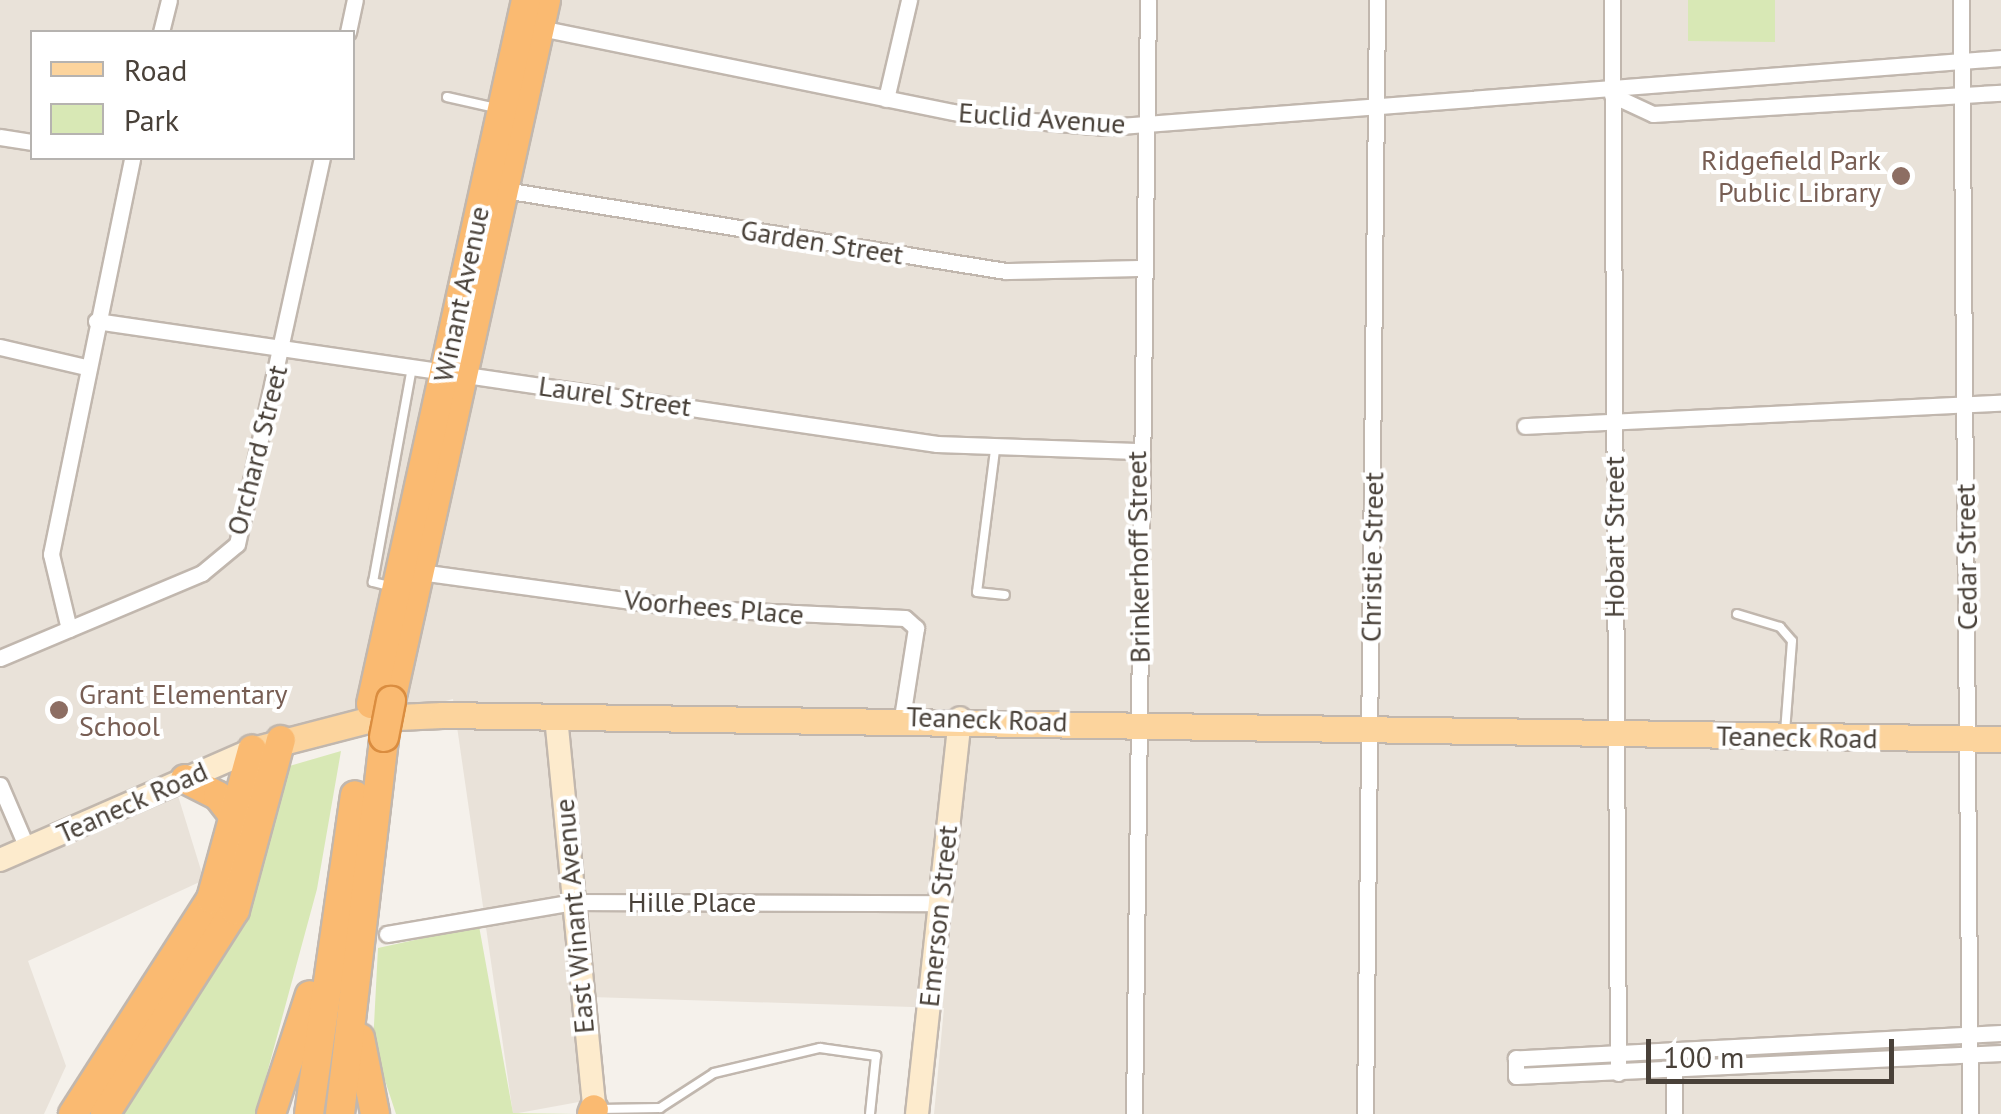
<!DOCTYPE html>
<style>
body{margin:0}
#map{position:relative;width:2001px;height:1114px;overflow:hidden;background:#f5f1eb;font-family:"PT Sans",sans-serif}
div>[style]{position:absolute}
.residential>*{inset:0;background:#e9e2d9}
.green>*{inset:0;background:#d8e8b5}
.roads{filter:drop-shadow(2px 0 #c1b7ae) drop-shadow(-2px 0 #c1b7ae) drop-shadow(0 2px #c1b7ae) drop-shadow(0 -2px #c1b7ae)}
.lane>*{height:8px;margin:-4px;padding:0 4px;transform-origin:4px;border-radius:4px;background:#fff}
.street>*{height:15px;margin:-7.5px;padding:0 7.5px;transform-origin:7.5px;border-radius:7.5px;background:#fff}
.secondary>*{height:22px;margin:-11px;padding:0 11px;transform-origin:11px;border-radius:11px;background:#fdebcd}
.primary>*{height:25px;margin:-12.5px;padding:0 12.5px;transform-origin:12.5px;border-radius:12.5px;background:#fcd49d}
.highway>*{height:28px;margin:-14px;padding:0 14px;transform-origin:14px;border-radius:14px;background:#faba71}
.bridges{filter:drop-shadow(2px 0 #da8d40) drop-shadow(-2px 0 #da8d40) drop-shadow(0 2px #da8d40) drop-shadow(0 -2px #da8d40)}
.highway-bridge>*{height:28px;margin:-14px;padding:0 14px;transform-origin:14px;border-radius:14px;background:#faba71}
.dots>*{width:28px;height:28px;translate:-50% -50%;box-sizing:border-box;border:5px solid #fff;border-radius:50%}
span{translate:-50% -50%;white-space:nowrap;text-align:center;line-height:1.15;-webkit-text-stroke:8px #fff;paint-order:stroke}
.street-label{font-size:28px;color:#494139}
.education-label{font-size:28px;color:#785e54}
.right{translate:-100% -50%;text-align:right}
.left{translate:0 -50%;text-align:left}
.legend{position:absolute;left:30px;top:30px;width:325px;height:130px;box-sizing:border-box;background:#fff;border:2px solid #b6b3b0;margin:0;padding:12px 18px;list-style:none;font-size:30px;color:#494139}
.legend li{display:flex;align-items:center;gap:20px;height:50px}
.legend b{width:50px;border:2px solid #b6b3b0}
.scale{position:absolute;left:1646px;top:1039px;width:248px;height:45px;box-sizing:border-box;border:5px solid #494139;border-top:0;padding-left:12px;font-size:30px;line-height:35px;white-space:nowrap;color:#494139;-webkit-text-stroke:8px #fff;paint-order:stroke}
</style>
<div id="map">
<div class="residential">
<div style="clip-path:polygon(evenodd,0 0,2001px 0,2001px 1114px,934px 1114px,944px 1008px,591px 997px,606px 1097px,513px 1114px,453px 699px,171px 773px,204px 880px,28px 961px,66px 1066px,44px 1114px,0 1114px,0 0,32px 32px,352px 32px,352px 158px,32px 158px,32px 32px)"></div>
</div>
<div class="green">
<div style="clip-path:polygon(1688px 0,1775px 0,1775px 42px,1688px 41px)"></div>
<div style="clip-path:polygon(341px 751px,317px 889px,256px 1114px,120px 1114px,227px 953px,259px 880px,286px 767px)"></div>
<div style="clip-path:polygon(479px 926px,513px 1113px,578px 1114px,396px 1114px,373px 1044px,378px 948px)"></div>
</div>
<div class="roads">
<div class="lane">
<div style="left:447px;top:97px;width:50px;rotate:12.7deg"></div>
<div style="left:995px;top:450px;width:143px;rotate:97.2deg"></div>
<div style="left:977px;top:592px;width:28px;rotate:6deg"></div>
<div style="left:393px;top:587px;width:21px;rotate:-166deg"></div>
<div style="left:373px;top:582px;width:219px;rotate:-79.7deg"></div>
<div style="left:1737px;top:614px;width:45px;rotate:16.8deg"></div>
<div style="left:1780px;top:627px;width:18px;rotate:49deg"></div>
<div style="left:1792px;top:641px;width:92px;rotate:94.4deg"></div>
<div style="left:599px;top:1109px;width:61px;rotate:-0.9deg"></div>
<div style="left:660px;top:1108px;width:64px;rotate:-32.9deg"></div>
<div style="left:714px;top:1073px;width:109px;rotate:-13.3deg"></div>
<div style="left:820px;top:1048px;width:57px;rotate:8.1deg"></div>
<div style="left:876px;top:1056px;width:58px;rotate:95.9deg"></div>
</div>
<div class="street">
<div style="left:1612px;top:0;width:1073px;rotate:89.68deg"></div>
<div style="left:1961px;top:0;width:1114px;rotate:89.54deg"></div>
<div style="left:540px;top:28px;width:440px;rotate:11.5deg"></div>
<div style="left:971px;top:116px;width:136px;rotate:4.6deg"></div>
<div style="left:1107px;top:127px;width:897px;rotate:-4.41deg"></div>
<div style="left:161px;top:32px;width:33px;rotate:-76deg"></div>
<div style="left:348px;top:32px;width:33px;rotate:-78deg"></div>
<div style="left:1612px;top:95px;width:45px;rotate:24.9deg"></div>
<div style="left:1653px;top:114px;width:349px;rotate:-3.5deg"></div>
<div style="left:886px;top:99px;width:102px;rotate:-76.9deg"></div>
<div style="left:0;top:137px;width:32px;rotate:9deg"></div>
<div style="left:504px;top:190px;width:508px;rotate:9.17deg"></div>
<div style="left:1006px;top:271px;width:136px;rotate:-1.3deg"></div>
<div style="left:96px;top:321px;width:850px;rotate:8.32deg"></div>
<div style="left:937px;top:444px;width:199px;rotate:2deg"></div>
<div style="left:0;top:347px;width:88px;rotate:13.1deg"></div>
<div style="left:1525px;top:426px;width:477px;rotate:-2.8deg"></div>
<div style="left:420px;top:572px;width:265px;rotate:7.8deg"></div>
<div style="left:683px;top:608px;width:222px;rotate:2.6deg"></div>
<div style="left:905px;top:618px;width:15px;rotate:42deg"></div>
<div style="left:916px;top:628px;width:90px;rotate:98.9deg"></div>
<div style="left:69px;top:629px;width:77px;rotate:-103.5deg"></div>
<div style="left:51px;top:554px;width:404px;rotate:-78.4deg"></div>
<div style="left:0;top:658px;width:219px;rotate:-22.8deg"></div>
<div style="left:202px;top:573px;width:45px;rotate:-39.6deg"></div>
<div style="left:237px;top:544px;width:395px;rotate:-77.6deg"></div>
<div style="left:0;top:785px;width:69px;rotate:66.8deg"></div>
<div style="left:387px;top:934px;width:190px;rotate:-9.7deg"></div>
<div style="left:574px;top:902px;width:365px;rotate:0.2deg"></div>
<div style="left:2001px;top:1033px;width:486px;rotate:177deg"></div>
<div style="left:1516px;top:1058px;width:18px;rotate:90deg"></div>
<div style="left:1516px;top:1076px;width:486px;rotate:-2.7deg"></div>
<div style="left:1674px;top:1062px;width:52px;rotate:90deg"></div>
<div style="left:1134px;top:1114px;width:1114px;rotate:-89.28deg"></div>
<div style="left:1365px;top:1114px;width:1114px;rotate:-89.38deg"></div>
</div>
<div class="secondary">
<div style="left:556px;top:717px;width:399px;rotate:84.4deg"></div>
<div style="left:0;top:860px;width:275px;rotate:-23.6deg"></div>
<div style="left:917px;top:1114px;width:398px;rotate:-83.8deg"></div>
</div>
<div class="primary">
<div style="left:252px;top:750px;width:128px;rotate:-14.5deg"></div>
<div style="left:376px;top:718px;width:66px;rotate:-2.6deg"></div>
<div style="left:442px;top:715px;width:1559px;rotate:0.88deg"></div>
</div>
<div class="highway">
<div style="left:391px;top:701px;width:718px;rotate:-77.53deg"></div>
<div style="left:371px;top:704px;width:721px;rotate:-77.58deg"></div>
<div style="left:185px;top:779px;width:37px;rotate:27deg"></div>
<div style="left:218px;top:796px;width:31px;rotate:52deg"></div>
<div style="left:360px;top:1038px;width:77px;rotate:78.8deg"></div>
<div style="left:73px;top:1114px;width:255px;rotate:-57.3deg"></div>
<div style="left:211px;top:899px;width:155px;rotate:-74.6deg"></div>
<div style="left:105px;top:1114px;width:242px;rotate:-57.5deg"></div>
<div style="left:235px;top:910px;width:176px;rotate:-74.9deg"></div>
<div style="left:271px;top:1114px;width:125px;rotate:-71.9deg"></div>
<div style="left:309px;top:1114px;width:322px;rotate:-81.8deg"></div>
<div style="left:340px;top:1114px;width:380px;rotate:-83.3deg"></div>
<div style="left:592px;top:1114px;width:5px;rotate:-68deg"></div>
</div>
</div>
<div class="bridges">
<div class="highway-bridge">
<div style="left:384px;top:737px;width:37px;rotate:-79deg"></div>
</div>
</div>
<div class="dots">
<div style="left:1901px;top:176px;background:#8d6e63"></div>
<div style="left:59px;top:710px;background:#8d6e63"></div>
</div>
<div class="street-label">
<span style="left:1042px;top:118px;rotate:4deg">Euclid Avenue</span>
<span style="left:822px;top:242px;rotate:9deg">Garden Street</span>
<span style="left:461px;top:294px;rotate:-78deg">Winant Avenue</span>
<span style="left:615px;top:396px;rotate:8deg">Laurel Street</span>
<span style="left:257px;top:450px;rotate:-76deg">Orchard Street</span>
<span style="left:1614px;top:537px;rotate:-90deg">Hobart Street</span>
<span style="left:1138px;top:557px;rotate:-91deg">Brinkerhoff Street</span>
<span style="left:1372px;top:557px;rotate:-89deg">Christie Street</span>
<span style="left:1966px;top:557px;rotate:-91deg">Cedar Street</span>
<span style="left:714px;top:607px;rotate:5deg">Voorhees Place</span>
<span style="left:987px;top:719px;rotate:2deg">Teaneck Road</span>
<span style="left:1797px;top:737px;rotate:1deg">Teaneck Road</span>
<span style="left:132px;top:802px;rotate:-24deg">Teaneck Road</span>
<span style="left:692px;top:902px">Hille Place</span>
<span style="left:574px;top:916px;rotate:-95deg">East Winant Avenue</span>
<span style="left:938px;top:916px;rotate:-84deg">Emerson Street</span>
</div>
<div class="education-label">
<span class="right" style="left:1881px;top:176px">Ridgefield Park<br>Public Library</span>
<span class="left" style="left:79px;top:710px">Grant Elementary<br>School</span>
</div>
<ul class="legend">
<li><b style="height:12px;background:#fcd49d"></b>Road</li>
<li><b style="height:28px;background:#d8e8b5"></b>Park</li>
</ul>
<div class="scale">100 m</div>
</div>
